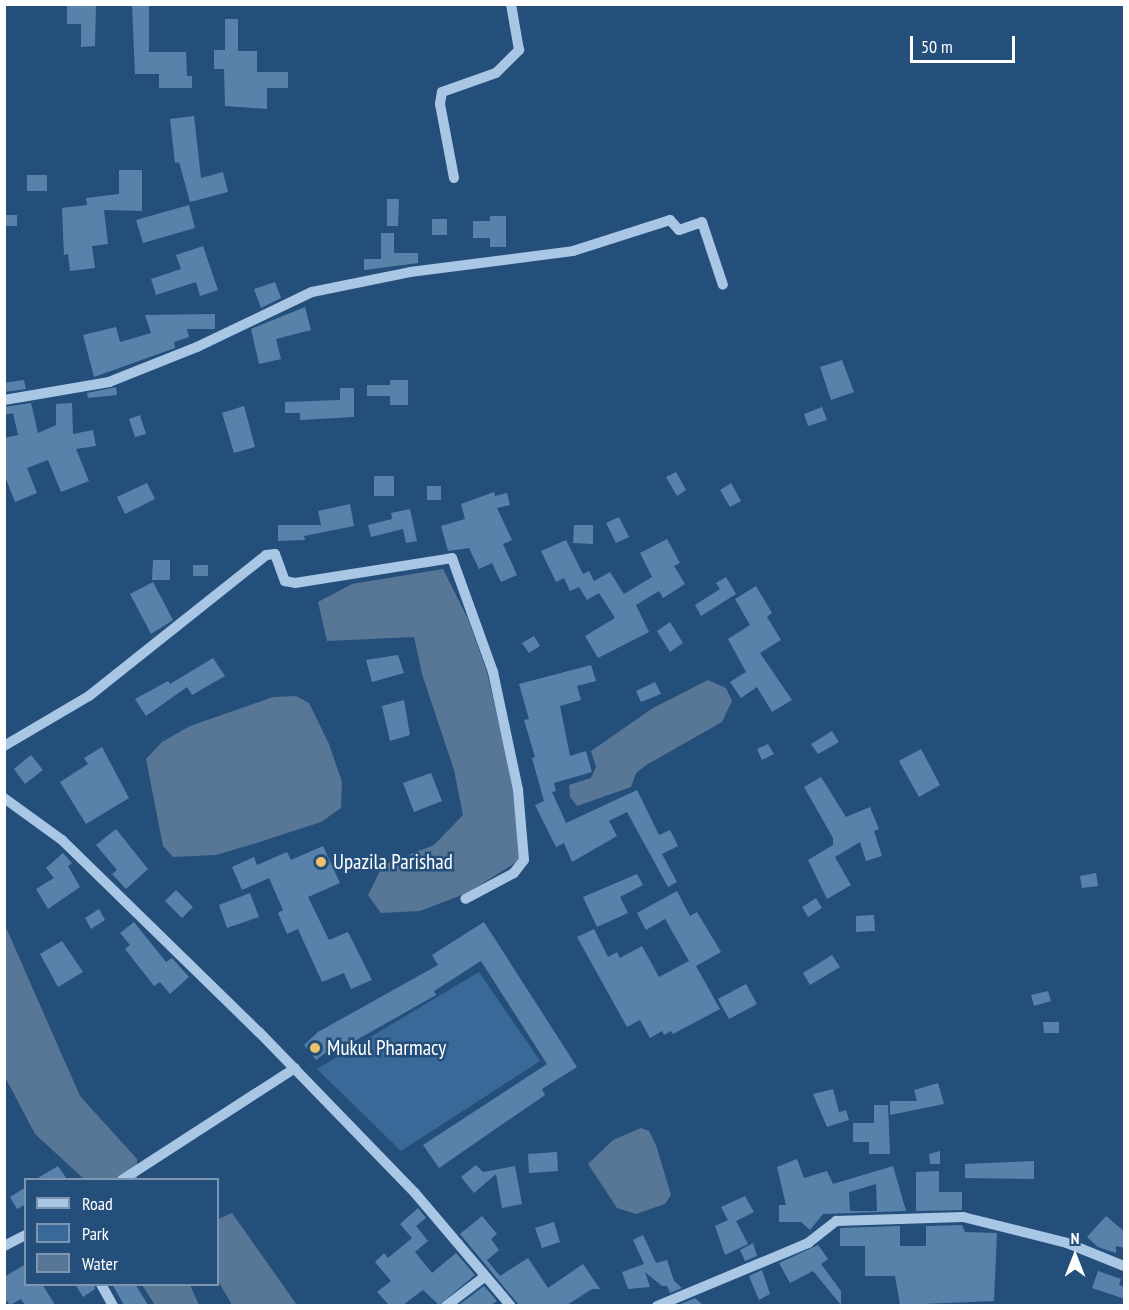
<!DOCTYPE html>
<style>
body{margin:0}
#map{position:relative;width:1129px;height:1310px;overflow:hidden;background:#254f7b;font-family:"PT Sans Narrow",sans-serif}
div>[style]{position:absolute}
.green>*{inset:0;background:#386999}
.water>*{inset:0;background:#587696}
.building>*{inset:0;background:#5982ab}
.minor>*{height:10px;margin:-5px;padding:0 5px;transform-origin:5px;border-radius:5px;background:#a9c7e4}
.dots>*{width:16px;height:16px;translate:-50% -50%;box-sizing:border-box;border:3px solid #254f7b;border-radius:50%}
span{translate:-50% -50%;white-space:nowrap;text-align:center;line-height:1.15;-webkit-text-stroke:5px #254f7b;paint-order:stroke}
.poi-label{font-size:21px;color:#fff}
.left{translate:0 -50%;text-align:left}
.frame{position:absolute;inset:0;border:6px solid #fff;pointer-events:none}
.legend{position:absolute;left:24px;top:1178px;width:195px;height:108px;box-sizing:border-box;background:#254f7b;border:2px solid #7c95b0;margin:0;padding:8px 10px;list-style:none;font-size:18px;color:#fff}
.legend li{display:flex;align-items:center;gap:12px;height:30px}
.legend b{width:30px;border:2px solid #7c95b0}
.north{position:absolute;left:1045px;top:1226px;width:60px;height:60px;-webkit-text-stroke:4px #254f7b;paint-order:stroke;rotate:0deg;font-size:16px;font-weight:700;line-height:24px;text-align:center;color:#fff}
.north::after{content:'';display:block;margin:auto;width:21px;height:27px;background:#fff;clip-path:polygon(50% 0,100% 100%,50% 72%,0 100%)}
.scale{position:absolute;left:910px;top:36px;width:105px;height:27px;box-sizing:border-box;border:3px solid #fff;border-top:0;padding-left:8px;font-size:18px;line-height:21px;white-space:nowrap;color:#fff;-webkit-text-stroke:4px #254f7b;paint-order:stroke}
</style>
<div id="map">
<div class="green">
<div style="clip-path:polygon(479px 972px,540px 1061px,401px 1151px,317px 1069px)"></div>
</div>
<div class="water">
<div style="clip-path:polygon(443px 569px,468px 619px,487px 672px,512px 780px,520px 860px,467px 893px,420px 911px,381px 913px,368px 895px,383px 865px,434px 845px,463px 815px,454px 770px,422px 674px,414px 637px,327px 641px,318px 602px,352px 584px)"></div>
<div style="clip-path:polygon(708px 680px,726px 688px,732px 701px,722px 722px,648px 764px,636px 773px,631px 787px,577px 806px,570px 797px,569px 785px,591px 778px,596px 767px,591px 751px,653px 708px)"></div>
<div style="clip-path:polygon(296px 696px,309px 703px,329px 744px,342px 782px,341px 808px,321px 822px,253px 844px,216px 855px,173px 857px,163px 846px,146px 759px,162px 742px,190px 726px,273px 697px)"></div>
<div style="clip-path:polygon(4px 923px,80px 1096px,137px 1159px,137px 1179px,84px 1179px,35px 1134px,5px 1077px)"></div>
<div style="clip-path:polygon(641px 1128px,649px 1131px,656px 1145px,671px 1195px,665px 1204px,636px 1214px,617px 1208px,588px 1164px,613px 1140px)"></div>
<div style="clip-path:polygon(232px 1213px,297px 1305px,232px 1305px,218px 1281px,218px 1219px)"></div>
<div style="clip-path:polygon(142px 1285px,190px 1285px,199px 1305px,155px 1305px)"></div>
</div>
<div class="building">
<div style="clip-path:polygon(67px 4px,96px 4px,95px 46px,81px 47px,81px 24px,67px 24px)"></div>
<div style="clip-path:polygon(132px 4px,149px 4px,149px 52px,186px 52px,187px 76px,192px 76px,192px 88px,159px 88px,159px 74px,135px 74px)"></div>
<div style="clip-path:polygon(225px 19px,238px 19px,238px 51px,257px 51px,257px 72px,288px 72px,288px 88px,267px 88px,267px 109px,225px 106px,224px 69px,214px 69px,214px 50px,225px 50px)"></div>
<div style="clip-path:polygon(194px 116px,201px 178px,223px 172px,228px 192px,190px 202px,179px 162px,175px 163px,170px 119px)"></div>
<div style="clip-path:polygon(119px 170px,142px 170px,142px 211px,104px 210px,108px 244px,92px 246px,95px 268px,70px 271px,68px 254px,64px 255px,62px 208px,87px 205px,86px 198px,119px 194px)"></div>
<div style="clip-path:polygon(27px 175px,47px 175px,47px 191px,27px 191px)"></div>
<div style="clip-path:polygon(387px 199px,399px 199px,398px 226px,387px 226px)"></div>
<div style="clip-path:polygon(189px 205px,195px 228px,143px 243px,136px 220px)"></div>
<div style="clip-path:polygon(6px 215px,17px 215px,17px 226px,6px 226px)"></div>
<div style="clip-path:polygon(490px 216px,506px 216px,506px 247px,490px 247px,490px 238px,473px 238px,473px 221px,490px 221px)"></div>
<div style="clip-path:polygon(432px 219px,447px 219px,447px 235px,432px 235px)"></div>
<div style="clip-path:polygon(381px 233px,394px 233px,394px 253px,418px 253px,418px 263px,364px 270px,364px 259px,381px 259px)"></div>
<div style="clip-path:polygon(203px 246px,218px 290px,200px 296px,196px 282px,156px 295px,151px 279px,181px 269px,176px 255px)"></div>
<div style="clip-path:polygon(275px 282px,281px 298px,261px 308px,254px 289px)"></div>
<div style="clip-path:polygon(305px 307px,311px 330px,276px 339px,281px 359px,259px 364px,251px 329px)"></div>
<div style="clip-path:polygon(215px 314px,215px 329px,187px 329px,189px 337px,174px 342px,175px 348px,94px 377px,83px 335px,116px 327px,120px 342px,151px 333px,145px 315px)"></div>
<div style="clip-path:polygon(842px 360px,854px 392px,831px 400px,820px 367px)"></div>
<div style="clip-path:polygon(24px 380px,26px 389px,4px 392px,4px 383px)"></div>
<div style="clip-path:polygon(390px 380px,408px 380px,408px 405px,390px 405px,390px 396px,367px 396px,367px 385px,390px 385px)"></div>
<div style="clip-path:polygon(116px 387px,117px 395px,88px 398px,87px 393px)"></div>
<div style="clip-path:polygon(340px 388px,354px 388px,354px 417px,300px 420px,300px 413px,285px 413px,285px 402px,340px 400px)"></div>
<div style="clip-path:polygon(31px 403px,38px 433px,56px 425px,56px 404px,72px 403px,73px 434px,93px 430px,96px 446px,76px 449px,89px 481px,61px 492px,48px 460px,27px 468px,37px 493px,15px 502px,4px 474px,4px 438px,18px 435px,13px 413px,4px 415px,4px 407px)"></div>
<div style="clip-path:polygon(244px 406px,255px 447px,234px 453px,222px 413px)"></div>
<div style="clip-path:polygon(822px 407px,827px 420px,808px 426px,804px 414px)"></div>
<div style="clip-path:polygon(140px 415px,146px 434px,135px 437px,129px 419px)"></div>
<div style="clip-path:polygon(676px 472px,686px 490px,677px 496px,666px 477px)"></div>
<div style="clip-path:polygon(374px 476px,394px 476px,394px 496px,374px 496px)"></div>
<div style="clip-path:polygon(147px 483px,155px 499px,125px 514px,117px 497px)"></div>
<div style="clip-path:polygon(731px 483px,741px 501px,730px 507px,720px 490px)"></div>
<div style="clip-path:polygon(427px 486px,441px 486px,441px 500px,427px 500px)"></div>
<div style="clip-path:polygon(494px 492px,495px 496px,507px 493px,510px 505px,497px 508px,512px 540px,503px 544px,517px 575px,501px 582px,492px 563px,479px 569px,469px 548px,448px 551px,441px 526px,465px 519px,461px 504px)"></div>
<div style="clip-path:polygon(350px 504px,354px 526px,304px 536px,305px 540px,278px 541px,278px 525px,321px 525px,318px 511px)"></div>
<div style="clip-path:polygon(410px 509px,417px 541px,406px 543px,403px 529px,371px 537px,368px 525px,392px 519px,391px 513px)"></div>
<div style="clip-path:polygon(619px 517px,629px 537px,616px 543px,606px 523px)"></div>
<div style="clip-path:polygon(574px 525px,593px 525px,593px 544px,573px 543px)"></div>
<div style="clip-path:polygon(667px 539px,680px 563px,674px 566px,685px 584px,663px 598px,659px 591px,636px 605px,649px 632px,598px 658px,585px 636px,615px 618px,599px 593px,587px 600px,579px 587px,570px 591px,564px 578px,556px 582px,541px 551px,566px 540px,583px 574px,589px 571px,594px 581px,610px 572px,624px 594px,652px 577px,640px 553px)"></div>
<div style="clip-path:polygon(153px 560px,170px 560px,170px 580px,152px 580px)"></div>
<div style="clip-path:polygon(193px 565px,208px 565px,208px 576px,193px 576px)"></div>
<div style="clip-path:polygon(726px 577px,736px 594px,701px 616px,695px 605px,720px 589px,716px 583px)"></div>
<div style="clip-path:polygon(153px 582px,173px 620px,151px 634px,130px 594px)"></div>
<div style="clip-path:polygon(756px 586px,772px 613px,767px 617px,781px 640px,760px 653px,792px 700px,772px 712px,757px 687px,741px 698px,730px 682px,746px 672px,728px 639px,750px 625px,735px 599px)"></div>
<div style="clip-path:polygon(670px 622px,683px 643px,670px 652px,657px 631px)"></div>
<div style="clip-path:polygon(534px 636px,540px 646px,529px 653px,522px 643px)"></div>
<div style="clip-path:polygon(398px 655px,404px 673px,372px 682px,366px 660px)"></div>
<div style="clip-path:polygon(213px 658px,225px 676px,192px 695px,187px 687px,146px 716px,135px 699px,168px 681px,170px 684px)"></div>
<div style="clip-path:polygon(591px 665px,596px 681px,577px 686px,581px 700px,560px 706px,570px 756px,586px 751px,592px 772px,554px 783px,556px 791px,552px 792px,566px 823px,637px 790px,659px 835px,670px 830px,678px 846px,662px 854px,677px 882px,668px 887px,627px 812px,609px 821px,617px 836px,572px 862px,564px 843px,556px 847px,535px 805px,544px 801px,532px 758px,535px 757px,524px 720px,529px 719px,519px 684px)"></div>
<div style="clip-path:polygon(655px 682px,661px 694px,641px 702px,636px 691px)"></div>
<div style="clip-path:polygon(404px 700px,410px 735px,390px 741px,382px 706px)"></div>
<div style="clip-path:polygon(832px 731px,839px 742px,818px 754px,811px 744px)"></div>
<div style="clip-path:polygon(768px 744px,774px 754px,762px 760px,757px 749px)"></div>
<div style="clip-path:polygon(102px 747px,129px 798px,86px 824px,60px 782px,88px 764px,84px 758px)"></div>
<div style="clip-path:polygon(921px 749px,940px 785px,919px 797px,899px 761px)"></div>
<div style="clip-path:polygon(31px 755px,43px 770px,25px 784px,14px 769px)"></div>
<div style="clip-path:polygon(431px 773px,442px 801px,414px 812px,403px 783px)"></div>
<div style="clip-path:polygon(821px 777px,846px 817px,870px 807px,879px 829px,874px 831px,882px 856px,866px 861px,860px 842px,835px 857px,851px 885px,827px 899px,808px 860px,833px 845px,833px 838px,804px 787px)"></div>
<div style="clip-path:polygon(116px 829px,148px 869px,126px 889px,112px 874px,117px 870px,96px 845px)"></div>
<div style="clip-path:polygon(323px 846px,340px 883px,308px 897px,329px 940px,348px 932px,372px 980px,351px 989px,344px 973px,322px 982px,298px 929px,287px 934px,278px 913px,283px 910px,269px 878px,242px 890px,232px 867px,254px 857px,257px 865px,287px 852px,291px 860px)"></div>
<div style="clip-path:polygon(63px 853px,72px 863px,68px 866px,80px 887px,48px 909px,36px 889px,54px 878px,46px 868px)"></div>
<div style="clip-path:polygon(1096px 873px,1098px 886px,1082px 888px,1080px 876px)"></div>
<div style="clip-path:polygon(637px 874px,643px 885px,620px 897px,628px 913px,597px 927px,583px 897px)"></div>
<div style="clip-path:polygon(176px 890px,193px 907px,182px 918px,165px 901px)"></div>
<div style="clip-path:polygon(677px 891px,690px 916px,697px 912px,721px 952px,696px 966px,720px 1009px,673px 1034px,671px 1031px,664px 1035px,662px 1031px,650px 1038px,640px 1020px,627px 1027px,577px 937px,594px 929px,608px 957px,617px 952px,620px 958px,642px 946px,659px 977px,689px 961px,665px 919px,646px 930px,637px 913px)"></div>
<div style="clip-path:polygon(250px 893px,259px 917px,227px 928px,219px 905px)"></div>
<div style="clip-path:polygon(816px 898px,822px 908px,808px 917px,802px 907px)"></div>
<div style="clip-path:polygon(99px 909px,105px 920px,91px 929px,85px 918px)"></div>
<div style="clip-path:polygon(874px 915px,875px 931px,856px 932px,856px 916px)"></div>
<div style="clip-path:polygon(134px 922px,166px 962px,172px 958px,189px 977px,170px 994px,160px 982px,154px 986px,125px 949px,130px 945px,120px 933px)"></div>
<div style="clip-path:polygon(484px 922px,577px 1067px,542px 1089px,545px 1095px,439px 1168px,423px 1145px,547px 1064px,481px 961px,434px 991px,436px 995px,330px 1055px,328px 1051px,316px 1060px,304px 1045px,318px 1032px,438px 965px,432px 955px)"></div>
<div style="clip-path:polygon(62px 941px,83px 972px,58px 987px,40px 954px)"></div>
<div style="clip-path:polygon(832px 955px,840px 967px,810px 985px,803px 973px)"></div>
<div style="clip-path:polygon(746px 984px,757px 1004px,729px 1019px,718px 999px)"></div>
<div style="clip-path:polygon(1048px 991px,1051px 1001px,1034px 1006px,1031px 995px)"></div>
<div style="clip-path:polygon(1043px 1022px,1059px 1022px,1059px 1033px,1044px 1033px)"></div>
<div style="clip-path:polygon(938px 1083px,944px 1104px,890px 1115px,890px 1101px,917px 1101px,914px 1090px)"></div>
<div style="clip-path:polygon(833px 1089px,839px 1112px,846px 1110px,849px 1120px,827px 1127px,813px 1094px)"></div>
<div style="clip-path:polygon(874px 1105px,888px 1105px,890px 1154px,869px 1154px,869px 1142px,853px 1142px,853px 1123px,874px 1123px)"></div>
<div style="clip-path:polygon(940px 1151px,940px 1164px,930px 1164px,929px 1154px)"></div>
<div style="clip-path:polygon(557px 1152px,558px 1171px,529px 1173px,528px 1154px)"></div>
<div style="clip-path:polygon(evenodd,797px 1159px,804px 1178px,827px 1171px,833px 1184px,893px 1166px,906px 1211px,823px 1214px,810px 1230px,801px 1222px,779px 1222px,779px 1205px,786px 1205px,777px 1167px,797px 1159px,876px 1184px,877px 1211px,850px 1211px,849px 1192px,876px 1184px)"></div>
<div style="clip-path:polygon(1034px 1161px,1034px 1179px,965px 1178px,965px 1164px)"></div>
<div style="clip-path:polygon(476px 1165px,483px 1172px,515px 1166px,522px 1204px,502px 1208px,496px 1174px,474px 1193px,461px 1177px)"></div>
<div style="clip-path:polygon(58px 1166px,67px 1179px,36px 1179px)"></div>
<div style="clip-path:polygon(939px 1171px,939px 1192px,962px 1192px,962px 1210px,916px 1211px,916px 1172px)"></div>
<div style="clip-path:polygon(26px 1187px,26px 1204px,17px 1209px,10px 1197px)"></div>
<div style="clip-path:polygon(745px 1196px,754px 1212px,736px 1221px,748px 1244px,725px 1255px,715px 1226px,728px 1220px,721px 1207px)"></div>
<div style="clip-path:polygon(418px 1208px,426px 1218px,416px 1226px,428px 1241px,415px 1252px,432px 1273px,456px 1253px,475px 1275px,439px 1305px,423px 1290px,403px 1305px,389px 1305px,377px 1292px,391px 1281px,375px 1262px,384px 1253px,388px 1258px,412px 1238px,400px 1224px)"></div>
<div style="clip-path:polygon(482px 1216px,497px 1234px,491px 1239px,499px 1250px,487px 1260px,500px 1276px,528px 1258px,548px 1288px,583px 1264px,600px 1289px,592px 1289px,567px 1305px,519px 1305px,460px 1234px)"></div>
<div style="clip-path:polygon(1106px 1216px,1125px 1232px,1125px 1248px,1116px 1246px,1116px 1253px,1098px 1247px,1087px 1237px)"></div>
<div style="clip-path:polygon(554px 1222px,560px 1242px,542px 1248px,535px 1228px)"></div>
<div style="clip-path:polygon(962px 1225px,965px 1232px,997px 1233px,994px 1301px,900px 1305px,895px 1276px,865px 1276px,865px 1246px,840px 1246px,840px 1228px,900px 1226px,900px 1246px,926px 1246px,926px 1226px)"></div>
<div style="clip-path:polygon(643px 1235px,656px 1263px,667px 1260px,674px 1281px,682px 1288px,670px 1293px,667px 1286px,662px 1286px,645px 1272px,650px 1287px,628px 1289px,622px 1272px,644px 1264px,633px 1240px)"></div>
<div style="clip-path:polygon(753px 1243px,757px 1256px,745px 1261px,740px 1250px)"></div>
<div style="clip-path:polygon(818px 1245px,828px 1259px,821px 1264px,841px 1291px,841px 1305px,813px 1271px,790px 1283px,779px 1263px)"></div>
<div style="clip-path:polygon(26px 1264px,26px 1284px,42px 1284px,55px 1305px,25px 1305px,21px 1299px,10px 1305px,4px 1298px,4px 1277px)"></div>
<div style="clip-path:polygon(762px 1270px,770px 1294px,759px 1300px,749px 1276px)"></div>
<div style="clip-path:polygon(1098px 1271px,1121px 1279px,1119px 1285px,1125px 1287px,1125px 1299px,1092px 1288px)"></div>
<div style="clip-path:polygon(75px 1284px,94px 1284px,95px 1289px,83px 1297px)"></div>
<div style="clip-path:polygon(112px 1284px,135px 1284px,148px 1305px,124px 1305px)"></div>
<div style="clip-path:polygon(484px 1286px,497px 1301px,491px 1305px,459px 1305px)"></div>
<div style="clip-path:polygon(695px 1298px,703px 1305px,681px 1304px)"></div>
</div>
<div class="minor">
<div style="left:454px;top:178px;width:75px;rotate:-100.7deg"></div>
<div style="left:440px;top:104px;width:12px;rotate:-81deg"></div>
<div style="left:442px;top:92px;width:57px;rotate:-19.4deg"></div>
<div style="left:496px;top:73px;width:33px;rotate:-45deg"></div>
<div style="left:519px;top:50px;width:47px;rotate:-99.9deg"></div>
<div style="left:4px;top:400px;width:107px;rotate:-9.7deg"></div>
<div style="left:109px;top:382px;width:95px;rotate:-21.7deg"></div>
<div style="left:197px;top:347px;width:127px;rotate:-25.6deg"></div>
<div style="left:312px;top:292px;width:100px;rotate:-11.5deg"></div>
<div style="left:410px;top:272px;width:164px;rotate:-7.3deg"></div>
<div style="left:573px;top:251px;width:102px;rotate:-17.7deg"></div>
<div style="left:670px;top:220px;width:13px;rotate:48deg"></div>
<div style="left:679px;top:230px;width:24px;rotate:-19deg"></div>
<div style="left:702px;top:222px;width:66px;rotate:71.6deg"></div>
<div style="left:4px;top:746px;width:99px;rotate:-30.5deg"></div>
<div style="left:89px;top:696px;width:226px;rotate:-38.5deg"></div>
<div style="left:266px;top:555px;width:9px;rotate:-6deg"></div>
<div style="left:275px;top:554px;width:29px;rotate:70deg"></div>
<div style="left:285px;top:581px;width:10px;rotate:11deg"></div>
<div style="left:295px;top:583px;width:159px;rotate:-9deg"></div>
<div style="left:452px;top:558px;width:121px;rotate:70.2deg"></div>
<div style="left:493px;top:672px;width:121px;rotate:78deg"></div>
<div style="left:518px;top:790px;width:70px;rotate:85.1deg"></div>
<div style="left:524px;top:860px;width:16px;rotate:128deg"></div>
<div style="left:514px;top:873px;width:55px;rotate:152deg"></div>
<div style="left:4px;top:798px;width:72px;rotate:35.9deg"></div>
<div style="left:62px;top:840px;width:275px;rotate:44.3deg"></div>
<div style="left:259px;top:1032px;width:224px;rotate:45.9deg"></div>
<div style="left:415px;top:1193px;width:148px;rotate:49.7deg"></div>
<div style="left:122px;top:1180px;width:206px;rotate:-32.9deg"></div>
<div style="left:4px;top:1246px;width:25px;rotate:-27deg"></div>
<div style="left:101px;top:1284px;width:25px;rotate:61deg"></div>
<div style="left:446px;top:1306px;width:48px;rotate:-37.3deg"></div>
<div style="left:657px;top:1306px;width:164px;rotate:-22.6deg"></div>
<div style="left:808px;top:1243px;width:36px;rotate:-38deg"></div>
<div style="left:836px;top:1221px;width:127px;rotate:-1.8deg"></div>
<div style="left:963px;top:1217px;width:107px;rotate:14deg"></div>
<div style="left:1067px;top:1243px;width:61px;rotate:22deg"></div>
</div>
<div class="dots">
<div style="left:321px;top:862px;background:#eec26d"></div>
<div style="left:315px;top:1048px;background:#eec26d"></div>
</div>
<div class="poi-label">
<span class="left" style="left:333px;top:862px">Upazila Parishad</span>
<span class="left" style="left:327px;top:1048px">Mukul Pharmacy</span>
</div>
<div class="frame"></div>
<ul class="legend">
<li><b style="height:8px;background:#a9c7e4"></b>Road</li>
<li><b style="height:16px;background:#386999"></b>Park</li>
<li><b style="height:16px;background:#587696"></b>Water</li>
</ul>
<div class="north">N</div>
<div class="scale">50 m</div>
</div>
